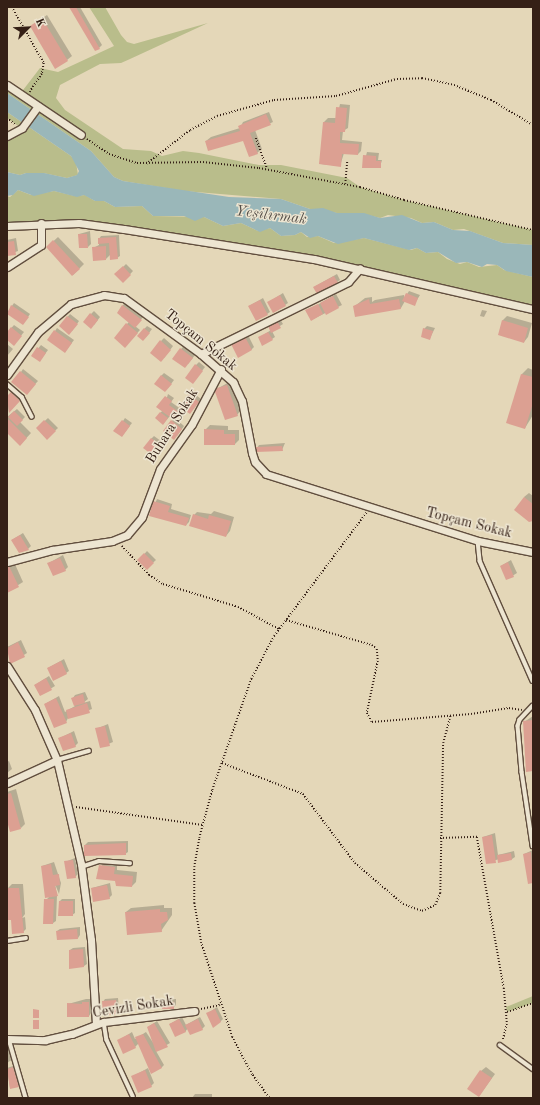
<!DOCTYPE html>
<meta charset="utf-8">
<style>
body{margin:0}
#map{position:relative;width:540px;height:1105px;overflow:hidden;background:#e4d7b8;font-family:"Old Standard TT",serif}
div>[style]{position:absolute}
.green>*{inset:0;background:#b9bd8b}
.water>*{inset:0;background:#9ab7b9}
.shadow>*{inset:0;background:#0003}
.building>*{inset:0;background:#dca092}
.path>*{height:1.5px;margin-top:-0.75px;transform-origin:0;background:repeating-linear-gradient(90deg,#352016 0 1px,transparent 0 3px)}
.roads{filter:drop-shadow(1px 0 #614e3e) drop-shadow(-1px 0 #614e3e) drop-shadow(0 1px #614e3e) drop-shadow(0 -1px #614e3e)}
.lane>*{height:3.5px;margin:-1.75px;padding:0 1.75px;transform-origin:1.75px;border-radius:1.75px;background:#ede5d1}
.street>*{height:7px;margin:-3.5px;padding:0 3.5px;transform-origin:3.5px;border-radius:3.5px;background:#ede5d1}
span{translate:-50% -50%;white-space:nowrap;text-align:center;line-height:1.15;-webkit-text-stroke:3px #ede5d1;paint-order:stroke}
.street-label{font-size:14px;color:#352016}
.water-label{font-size:15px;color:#534d47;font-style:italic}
.frame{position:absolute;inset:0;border:8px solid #352016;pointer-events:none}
.north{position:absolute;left:8px;top:8px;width:40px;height:40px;-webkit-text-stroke:3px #ede5d1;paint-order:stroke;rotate:66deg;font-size:11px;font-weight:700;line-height:16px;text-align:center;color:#352016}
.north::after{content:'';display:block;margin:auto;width:14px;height:18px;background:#352016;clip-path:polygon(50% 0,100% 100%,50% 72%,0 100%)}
</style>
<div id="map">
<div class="green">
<div style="clip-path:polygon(89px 7px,105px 7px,121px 35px,127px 42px,134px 44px,208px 23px,130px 59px,121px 63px,100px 64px,60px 85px,56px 98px,65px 110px,123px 149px,151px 151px,162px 156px,183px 151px,199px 153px,259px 165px,281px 165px,347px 178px,360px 187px,404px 200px,533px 230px,533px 245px,503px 243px,464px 229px,453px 230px,434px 222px,422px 223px,411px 218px,388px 215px,380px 218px,360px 213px,337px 213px,310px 209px,281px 199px,184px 191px,123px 181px,114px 177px,91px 151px,7px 93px,7px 85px,20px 94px,40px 68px,58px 72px,114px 46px)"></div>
<div style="clip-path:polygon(7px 112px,71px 156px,76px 162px,78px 175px,67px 178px,43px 173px,26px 173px,20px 175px,7px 172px,7px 136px,21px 128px,7px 118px)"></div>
<div style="clip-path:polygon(18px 190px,31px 195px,54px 191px,75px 196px,85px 195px,95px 201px,104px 201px,115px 207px,142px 206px,153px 216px,204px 217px,223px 226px,241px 223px,258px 231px,270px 228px,281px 236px,295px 235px,301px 232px,307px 237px,318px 236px,334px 243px,364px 238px,411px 250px,417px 248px,426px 253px,438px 252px,447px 259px,460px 264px,467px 262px,479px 267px,497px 265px,504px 270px,533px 277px,533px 309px,360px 268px,79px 223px,7px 226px,7px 196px,10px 197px)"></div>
<div style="clip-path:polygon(533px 996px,533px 1003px,507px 1012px,506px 1007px)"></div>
</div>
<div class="water">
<div style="clip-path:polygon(7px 93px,91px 151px,114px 177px,123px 181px,229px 197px,281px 199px,310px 209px,323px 208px,337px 213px,364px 213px,380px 218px,402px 215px,422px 223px,434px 222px,453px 230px,470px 231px,503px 243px,533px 245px,533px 277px,506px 271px,497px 265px,487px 264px,482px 267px,467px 262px,456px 263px,438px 252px,426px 253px,417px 248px,409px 250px,364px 238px,338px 244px,318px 236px,310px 238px,301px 232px,295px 235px,281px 236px,270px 228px,260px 232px,241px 223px,223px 226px,204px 217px,195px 221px,184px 216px,153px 216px,142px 206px,115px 207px,104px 201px,95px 201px,84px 195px,77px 197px,54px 191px,34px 196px,18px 190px,13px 195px,7px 196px,7px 172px,20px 175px,26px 173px,44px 173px,67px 178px,77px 175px,79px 171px,71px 156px,7px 112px)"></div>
</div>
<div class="shadow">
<div style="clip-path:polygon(70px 7px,80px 7px,102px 45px,99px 48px,96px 50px)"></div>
<div style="clip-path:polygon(47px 15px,72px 56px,67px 60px,31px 26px)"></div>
<div style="clip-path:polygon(340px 104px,350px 105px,348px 128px,343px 131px,342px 140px,362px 142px,361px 151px,358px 154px,344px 153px,340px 166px,321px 164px,324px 122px,328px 118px,337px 118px)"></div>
<div style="clip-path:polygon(269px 112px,273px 122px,255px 130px,262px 149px,257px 153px,243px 139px,206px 141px,211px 137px,240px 128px,243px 122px)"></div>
<div style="clip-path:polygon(367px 152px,379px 153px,378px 160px,382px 160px,380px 167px,363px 167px)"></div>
<div style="clip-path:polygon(90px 231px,91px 244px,88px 247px,79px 234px)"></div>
<div style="clip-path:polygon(119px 235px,120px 256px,117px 258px,110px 255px,106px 259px,93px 260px,93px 248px,99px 245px,99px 239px,101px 236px)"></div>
<div style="clip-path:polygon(58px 237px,84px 264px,73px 275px,47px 247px)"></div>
<div style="clip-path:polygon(16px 238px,18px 251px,7px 255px,7px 240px)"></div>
<div style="clip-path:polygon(126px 264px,133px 271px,123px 282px,116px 274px)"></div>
<div style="clip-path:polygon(337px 274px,340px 280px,337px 282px,314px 287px)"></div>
<div style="clip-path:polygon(409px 291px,420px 295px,414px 305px,405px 301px,401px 308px,355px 306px,365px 298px,372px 297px,372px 302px,375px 300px,404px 295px,404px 299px)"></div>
<div style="clip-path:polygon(283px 293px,288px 303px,285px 305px,269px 302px)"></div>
<div style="clip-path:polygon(336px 294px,342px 305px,311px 320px,307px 311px)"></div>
<div style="clip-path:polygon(263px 298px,270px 312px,267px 314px,249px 306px)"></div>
<div style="clip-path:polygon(14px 303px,30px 314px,23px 324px,7px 313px)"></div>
<div style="clip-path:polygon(125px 303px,144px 316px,135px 326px,140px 330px,128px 343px,127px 324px,129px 322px,122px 306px)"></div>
<div style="clip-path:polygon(482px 310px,487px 311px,484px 317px,480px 316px)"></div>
<div style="clip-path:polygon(94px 311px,100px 317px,94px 325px,91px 314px)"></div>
<div style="clip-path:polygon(70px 314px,79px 321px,72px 331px,60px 326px)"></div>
<div style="clip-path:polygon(507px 316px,532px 323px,528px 337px,524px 342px,499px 334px,503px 320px)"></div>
<div style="clip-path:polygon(280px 319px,283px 324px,272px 331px,275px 337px,272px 339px,259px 338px,271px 330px,269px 326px,272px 323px)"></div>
<div style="clip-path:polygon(14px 325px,24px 332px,16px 342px,7px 339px,7px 333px)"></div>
<div style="clip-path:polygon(147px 326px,152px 329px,146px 337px,138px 336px)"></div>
<div style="clip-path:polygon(427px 326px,435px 328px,430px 338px,424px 329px)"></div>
<div style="clip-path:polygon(57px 328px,74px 340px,65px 352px,55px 331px)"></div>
<div style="clip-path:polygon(248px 335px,254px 347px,251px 350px,232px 345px)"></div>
<div style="clip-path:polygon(164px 338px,173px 346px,164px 358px,161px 341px)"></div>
<div style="clip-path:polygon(7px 344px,13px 349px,7px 356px)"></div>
<div style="clip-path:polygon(41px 345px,48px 350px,42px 358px,32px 356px)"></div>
<div style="clip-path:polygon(184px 346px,195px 355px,188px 364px,181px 349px)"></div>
<div style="clip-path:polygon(199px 362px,205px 367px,195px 380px,196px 365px)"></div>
<div style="clip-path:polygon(528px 368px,533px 370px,533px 415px,525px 428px,522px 374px)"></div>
<div style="clip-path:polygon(23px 369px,38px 381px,29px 391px,21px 372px)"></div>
<div style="clip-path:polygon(164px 373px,174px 380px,168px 388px,161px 376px)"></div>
<div style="clip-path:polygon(231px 381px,241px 410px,237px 415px,215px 390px)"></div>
<div style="clip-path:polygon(14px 390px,22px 398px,9px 412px,7px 397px)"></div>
<div style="clip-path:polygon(192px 392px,201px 399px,192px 410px,189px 394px)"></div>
<div style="clip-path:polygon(168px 394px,174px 398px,171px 402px,182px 410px,175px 418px,184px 426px,177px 436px,172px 421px,174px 419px,170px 416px,163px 424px,156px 418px,163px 410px)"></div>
<div style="clip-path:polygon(17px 409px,25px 417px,20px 422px,31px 433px,20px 445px,7px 432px,7px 417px)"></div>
<div style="clip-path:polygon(48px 418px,58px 428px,47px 438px,37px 428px)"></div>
<div style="clip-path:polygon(125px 418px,132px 423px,122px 436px,123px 421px)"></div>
<div style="clip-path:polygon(210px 425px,228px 426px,228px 430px,239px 430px,239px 440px,235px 444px,205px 430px)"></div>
<div style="clip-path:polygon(154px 436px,165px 444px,158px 453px,151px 439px)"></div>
<div style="clip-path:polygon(285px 443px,282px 450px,257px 448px,259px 445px)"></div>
<div style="clip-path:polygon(529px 493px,533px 496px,533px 519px,524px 497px)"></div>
<div style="clip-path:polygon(157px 499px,172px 504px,171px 509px,191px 515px,189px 522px,186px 525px,150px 515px)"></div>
<div style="clip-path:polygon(214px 511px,234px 517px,230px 531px,226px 536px,194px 515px,197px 512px,211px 514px)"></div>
<div style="clip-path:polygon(23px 533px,31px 546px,28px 549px,12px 540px)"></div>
<div style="clip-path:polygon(147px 551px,156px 560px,147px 568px,139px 560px)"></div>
<div style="clip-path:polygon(63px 555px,68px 567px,65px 570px,49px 563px)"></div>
<div style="clip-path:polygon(511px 560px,517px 573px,507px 579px,501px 566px)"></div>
<div style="clip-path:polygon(14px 562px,23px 582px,7px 592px,7px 565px)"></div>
<div style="clip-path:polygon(21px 640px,27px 653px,11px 663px,7px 647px)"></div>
<div style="clip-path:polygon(64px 659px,69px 671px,66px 673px,48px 668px)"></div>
<div style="clip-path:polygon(49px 676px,55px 686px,40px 695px,35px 685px)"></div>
<div style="clip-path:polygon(85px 692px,88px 699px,83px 703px,90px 701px,92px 709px,68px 718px,66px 722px,45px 704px,59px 696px,65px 712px,75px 706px,73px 698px,75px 695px)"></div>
<div style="clip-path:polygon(533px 716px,533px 770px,524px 722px)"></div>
<div style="clip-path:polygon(108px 724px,113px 742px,101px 747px,96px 729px)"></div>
<div style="clip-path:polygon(74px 731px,78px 743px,75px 746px,60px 738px)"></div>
<div style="clip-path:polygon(9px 761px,12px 769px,7px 773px,7px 762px)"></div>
<div style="clip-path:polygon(16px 789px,25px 824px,21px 828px,7px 818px,7px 792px)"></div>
<div style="clip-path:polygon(495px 833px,498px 855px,514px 851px,515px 857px,512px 859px,499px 859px,487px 863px,483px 837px)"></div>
<div style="clip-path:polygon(128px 841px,128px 852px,125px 854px,85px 845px,88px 842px)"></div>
<div style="clip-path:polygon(533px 850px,533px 882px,529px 882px,524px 854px)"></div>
<div style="clip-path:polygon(75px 858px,78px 874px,75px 877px,65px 862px)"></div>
<div style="clip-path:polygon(54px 862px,61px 883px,59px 894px,55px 884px,57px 895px,56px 921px,53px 923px,46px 900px,49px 897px,42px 866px)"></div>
<div style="clip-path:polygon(103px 863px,117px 864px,117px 870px,137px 872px,136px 882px,132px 886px,116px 880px,97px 878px)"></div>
<div style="clip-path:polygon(110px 883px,112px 895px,109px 898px,92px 888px)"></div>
<div style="clip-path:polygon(12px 884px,23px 884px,25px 914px,22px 918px,25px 917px,26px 929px,23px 932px,9px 914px,7px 916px,7px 889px)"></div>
<div style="clip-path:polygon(62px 899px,75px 899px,75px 913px,72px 915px,60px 901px)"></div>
<div style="clip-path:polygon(164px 905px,164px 908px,172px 908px,172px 915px,161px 931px,126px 912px,131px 908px)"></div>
<div style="clip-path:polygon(80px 927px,80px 935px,78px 938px,57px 931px,60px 929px)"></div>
<div style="clip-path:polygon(85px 947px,87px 964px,84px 966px,70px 967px,70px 950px,73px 948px)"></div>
<div style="clip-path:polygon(118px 998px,119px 1010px,116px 1013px,103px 1002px,105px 999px)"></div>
<div style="clip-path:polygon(86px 999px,92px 999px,91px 1013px,89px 1016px,68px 1004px)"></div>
<div style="clip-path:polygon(166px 999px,176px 999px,176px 1005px,173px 1008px,163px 1008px)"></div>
<div style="clip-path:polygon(217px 1007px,223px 1019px,220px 1022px,207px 1014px)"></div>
<div style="clip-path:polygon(182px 1017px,186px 1025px,200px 1017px,205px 1026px,202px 1029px,188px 1028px,185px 1032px,170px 1024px)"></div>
<div style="clip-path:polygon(157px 1021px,170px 1043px,156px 1051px,164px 1065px,161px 1068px,139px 1043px,135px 1047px,118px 1041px,132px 1032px,135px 1039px,146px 1032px,154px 1044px,148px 1027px)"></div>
<div style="clip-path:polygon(10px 1046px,13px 1059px,7px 1063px,7px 1047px)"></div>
<div style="clip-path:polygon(16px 1065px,21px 1083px,10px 1088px,7px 1068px)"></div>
<div style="clip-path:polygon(486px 1067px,495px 1074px,479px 1096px,481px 1071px)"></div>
<div style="clip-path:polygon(148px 1068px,154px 1083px,151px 1086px,132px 1077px)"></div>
<div style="clip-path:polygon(195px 1094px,212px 1094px,212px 1098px,192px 1098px)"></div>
</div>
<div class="building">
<div style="clip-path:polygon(69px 7px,76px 7px,100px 49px,95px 51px)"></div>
<div style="clip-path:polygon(42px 18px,68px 61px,55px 69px,30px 26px)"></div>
<div style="clip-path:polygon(336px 107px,347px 108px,345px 132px,340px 132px,340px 143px,359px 144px,358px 155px,342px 154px,341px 167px,319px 164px,323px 122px,335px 123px)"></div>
<div style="clip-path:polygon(266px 114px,271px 125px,250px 133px,258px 154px,249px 157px,243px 141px,208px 151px,205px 141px,240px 131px,238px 126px)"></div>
<div style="clip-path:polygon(363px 155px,376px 156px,376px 161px,381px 161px,381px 168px,362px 168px)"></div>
<div style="clip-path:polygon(78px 234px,87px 234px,88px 248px,79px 248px)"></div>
<div style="clip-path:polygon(116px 237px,118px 259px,110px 260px,109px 243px,98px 244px,98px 238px)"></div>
<div style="clip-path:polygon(53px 240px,80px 269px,72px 276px,46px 247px)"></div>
<div style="clip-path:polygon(14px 241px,16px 255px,7px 256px,7px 242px)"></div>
<div style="clip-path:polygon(106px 246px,106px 260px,93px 261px,92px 247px)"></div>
<div style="clip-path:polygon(123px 266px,131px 275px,123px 283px,114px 274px)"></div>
<div style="clip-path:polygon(334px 276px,338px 283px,317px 294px,313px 287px)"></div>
<div style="clip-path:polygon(406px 293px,418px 298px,415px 306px,402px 301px)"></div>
<div style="clip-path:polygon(280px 295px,286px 306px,273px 313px,267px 302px)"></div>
<div style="clip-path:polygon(333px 296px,339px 308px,326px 315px,320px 303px)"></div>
<div style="clip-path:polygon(369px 299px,370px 304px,399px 299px,401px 309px,355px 317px,353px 306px)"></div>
<div style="clip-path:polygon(260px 300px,268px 315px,256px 321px,248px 306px)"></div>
<div style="clip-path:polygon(318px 304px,323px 314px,311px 321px,305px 310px)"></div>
<div style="clip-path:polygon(11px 305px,29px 317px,23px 325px,7px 314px)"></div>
<div style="clip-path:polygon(122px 305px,142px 320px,135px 328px,117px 313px)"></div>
<div style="clip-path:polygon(90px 313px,98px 320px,91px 329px,83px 322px)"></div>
<div style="clip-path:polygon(67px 316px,78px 324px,69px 335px,59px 326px)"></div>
<div style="clip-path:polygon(502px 320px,528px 328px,524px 343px,498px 335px)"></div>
<div style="clip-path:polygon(277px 321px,281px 328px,271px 333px,268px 326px)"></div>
<div style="clip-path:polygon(126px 323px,138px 333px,125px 348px,114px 338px)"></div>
<div style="clip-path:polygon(11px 327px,22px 336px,14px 346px,7px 340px,7px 332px)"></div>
<div style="clip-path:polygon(144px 328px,150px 333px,143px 341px,137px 336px)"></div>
<div style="clip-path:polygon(423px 328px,433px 331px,430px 340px,421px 337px)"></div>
<div style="clip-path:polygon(54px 330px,72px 343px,65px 353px,47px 340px)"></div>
<div style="clip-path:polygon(268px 332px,273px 340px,262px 346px,258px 337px)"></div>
<div style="clip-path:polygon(245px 337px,252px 350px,238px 358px,231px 344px)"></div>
<div style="clip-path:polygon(160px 340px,171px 350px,161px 362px,150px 353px)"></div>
<div style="clip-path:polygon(37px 347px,46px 353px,40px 362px,31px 356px)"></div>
<div style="clip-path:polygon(180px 348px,193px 358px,185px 368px,172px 359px)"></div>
<div style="clip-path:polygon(195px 364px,203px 371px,193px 384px,185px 378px)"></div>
<div style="clip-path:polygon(20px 371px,36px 384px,27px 395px,11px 382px)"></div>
<div style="clip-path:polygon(521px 374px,533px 377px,533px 403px,525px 429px,506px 423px)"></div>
<div style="clip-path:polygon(161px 375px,172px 384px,165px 392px,154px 384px)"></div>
<div style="clip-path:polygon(227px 385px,238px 416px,225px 420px,214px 389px)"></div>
<div style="clip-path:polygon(11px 392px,20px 401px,9px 413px,7px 396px)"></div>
<div style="clip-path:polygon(189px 394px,199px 402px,190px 414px,179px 406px)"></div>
<div style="clip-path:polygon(165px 396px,172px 401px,169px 405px,180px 413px,174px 420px,156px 407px)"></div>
<div style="clip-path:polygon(14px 411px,23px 420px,17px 426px,8px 417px)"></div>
<div style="clip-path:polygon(160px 412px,168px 418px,163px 425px,155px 418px)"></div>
<div style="clip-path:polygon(7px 418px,27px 438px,20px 446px,7px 433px)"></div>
<div style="clip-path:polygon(44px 420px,56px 431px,47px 440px,36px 428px)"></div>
<div style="clip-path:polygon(122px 420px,130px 426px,122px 437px,113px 431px)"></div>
<div style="clip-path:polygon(171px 420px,182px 429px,174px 440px,163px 431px)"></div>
<div style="clip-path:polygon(204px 429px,224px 430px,224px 434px,235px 434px,235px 445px,204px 445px)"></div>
<div style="clip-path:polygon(151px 438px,163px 447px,155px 457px,143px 448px)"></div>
<div style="clip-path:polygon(282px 446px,283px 451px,256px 452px,256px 447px)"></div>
<div style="clip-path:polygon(524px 497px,533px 504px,533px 521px,529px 522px,514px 510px)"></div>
<div style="clip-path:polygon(153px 501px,170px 506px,168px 512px,189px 518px,186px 526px,149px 516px)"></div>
<div style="clip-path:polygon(193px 514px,208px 519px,209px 515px,231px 521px,226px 537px,189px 526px)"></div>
<div style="clip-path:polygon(20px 535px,29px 550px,19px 553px,11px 540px)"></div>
<div style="clip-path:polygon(144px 553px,154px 563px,147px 570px,137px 560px)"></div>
<div style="clip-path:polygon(60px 558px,66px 571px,53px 576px,47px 563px)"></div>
<div style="clip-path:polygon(508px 562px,514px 577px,506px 580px,500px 566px)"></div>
<div style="clip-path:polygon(9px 566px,19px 587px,7px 593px,7px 567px)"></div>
<div style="clip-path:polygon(18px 642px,25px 657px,10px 664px,7px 648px)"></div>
<div style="clip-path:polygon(61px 661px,67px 674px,53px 681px,47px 668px)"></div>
<div style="clip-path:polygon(46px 678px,52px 690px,40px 696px,34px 685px)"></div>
<div style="clip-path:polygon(83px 694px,85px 703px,74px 706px,71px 698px)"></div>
<div style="clip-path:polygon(56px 698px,67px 723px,54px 728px,44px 704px)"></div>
<div style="clip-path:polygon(87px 703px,90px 713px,68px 719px,66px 710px)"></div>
<div style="clip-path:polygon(533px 720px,533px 771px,526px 772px,523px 721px)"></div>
<div style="clip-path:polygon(105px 726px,110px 746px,100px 748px,95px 728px)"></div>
<div style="clip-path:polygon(71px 733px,76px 747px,63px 751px,58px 738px)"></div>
<div style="clip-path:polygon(11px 793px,21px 829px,10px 832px,7px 821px,7px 794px)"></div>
<div style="clip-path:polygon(492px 835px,496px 863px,486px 864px,482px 837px)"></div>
<div style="clip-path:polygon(126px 843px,126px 855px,84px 856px,84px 845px)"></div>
<div style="clip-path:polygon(531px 852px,533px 883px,528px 884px,523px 854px)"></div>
<div style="clip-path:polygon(511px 853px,512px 860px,498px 863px,497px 855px)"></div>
<div style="clip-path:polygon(73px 860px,76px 878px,67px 879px,64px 861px)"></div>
<div style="clip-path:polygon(51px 864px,53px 875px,59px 874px,60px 885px,55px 886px,58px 896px,45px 898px,41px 866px)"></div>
<div style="clip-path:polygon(99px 865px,115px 867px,114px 874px,133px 876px,132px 887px,116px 886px,115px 881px,96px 879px)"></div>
<div style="clip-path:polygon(107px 885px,110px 899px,93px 902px,91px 888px)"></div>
<div style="clip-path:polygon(7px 888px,19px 888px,24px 933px,12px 934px,11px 920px,8px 920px)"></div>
<div style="clip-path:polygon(44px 899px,54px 899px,53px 924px,43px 924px)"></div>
<div style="clip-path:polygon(59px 901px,73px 901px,73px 916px,58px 916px)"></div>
<div style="clip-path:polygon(160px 909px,160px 912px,167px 912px,168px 920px,161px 924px,162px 932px,127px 935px,125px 912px)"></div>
<div style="clip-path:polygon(77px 929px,78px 939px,57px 940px,56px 931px)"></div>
<div style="clip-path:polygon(83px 949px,84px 967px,69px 969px,69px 950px)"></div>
<div style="clip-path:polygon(116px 1000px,117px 1014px,103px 1015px,102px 1001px)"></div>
<div style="clip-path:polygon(82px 1002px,89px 1002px,89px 1017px,67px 1017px,67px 1003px,82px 1004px)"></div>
<div style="clip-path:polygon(162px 1002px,174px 1002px,174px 1009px,162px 1009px)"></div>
<div style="clip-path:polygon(33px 1009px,39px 1010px,39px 1018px,33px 1018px)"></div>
<div style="clip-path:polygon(215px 1009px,221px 1022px,213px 1028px,206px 1013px)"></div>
<div style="clip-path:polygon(179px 1019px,186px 1032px,175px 1037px,169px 1024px)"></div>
<div style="clip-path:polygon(198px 1019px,203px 1030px,190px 1035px,185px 1025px)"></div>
<div style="clip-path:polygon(33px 1020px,39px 1020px,39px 1029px,33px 1029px)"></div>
<div style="clip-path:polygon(154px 1023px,168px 1047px,156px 1052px,147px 1027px)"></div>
<div style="clip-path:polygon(129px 1034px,136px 1048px,123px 1054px,117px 1040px)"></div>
<div style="clip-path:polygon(143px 1034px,162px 1068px,151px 1074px,135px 1037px)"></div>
<div style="clip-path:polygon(13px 1067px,19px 1087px,10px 1089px,7px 1069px)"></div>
<div style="clip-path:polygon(145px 1070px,152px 1087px,138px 1093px,131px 1076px)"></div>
<div style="clip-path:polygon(480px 1070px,492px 1078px,479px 1097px,467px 1089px)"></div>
</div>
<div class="path">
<div style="left:12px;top:7px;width:64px;rotate:60.3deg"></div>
<div style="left:44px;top:63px;width:11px;rotate:100deg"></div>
<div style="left:42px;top:74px;width:22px;rotate:124deg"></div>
<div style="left:7px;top:118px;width:10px;rotate:37deg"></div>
<div style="left:256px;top:138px;width:33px;rotate:70deg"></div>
<div style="left:87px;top:139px;width:27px;rotate:34deg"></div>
<div style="left:109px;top:154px;width:29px;rotate:18deg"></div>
<div style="left:137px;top:163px;width:66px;rotate:-0.9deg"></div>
<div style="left:203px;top:162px;width:56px;rotate:6.1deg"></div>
<div style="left:259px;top:168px;width:103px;rotate:10.7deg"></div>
<div style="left:360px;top:187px;width:46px;rotate:16.5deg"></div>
<div style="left:404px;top:200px;width:132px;rotate:13.1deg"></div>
<div style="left:146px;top:164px;width:56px;rotate:-37.7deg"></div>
<div style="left:190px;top:130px;width:30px;rotate:-27deg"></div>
<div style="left:217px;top:116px;width:59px;rotate:-15.7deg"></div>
<div style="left:274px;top:100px;width:62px;rotate:-3.7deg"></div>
<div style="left:336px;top:96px;width:63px;rotate:-15.6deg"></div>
<div style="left:397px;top:79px;width:25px;rotate:-2deg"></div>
<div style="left:422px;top:78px;width:33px;rotate:12deg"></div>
<div style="left:454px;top:85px;width:40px;rotate:22deg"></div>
<div style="left:491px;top:100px;width:49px;rotate:30.8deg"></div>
<div style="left:345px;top:184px;width:23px;rotate:-85deg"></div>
<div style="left:122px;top:546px;width:40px;rotate:47deg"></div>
<div style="left:149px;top:575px;width:17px;rotate:33deg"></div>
<div style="left:163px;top:584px;width:78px;rotate:17deg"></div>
<div style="left:238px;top:607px;width:47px;rotate:28.2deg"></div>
<div style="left:286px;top:620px;width:90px;rotate:16.2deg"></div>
<div style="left:372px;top:645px;width:6px;rotate:39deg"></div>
<div style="left:377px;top:649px;width:12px;rotate:85deg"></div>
<div style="left:378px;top:661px;width:53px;rotate:101.9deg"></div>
<div style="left:367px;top:713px;width:10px;rotate:61deg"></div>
<div style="left:372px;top:722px;width:99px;rotate:-4.6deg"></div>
<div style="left:471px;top:714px;width:38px;rotate:-9deg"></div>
<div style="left:509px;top:708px;width:13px;rotate:9deg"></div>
<div style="left:222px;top:763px;width:87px;rotate:20.9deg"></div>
<div style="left:303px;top:794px;width:86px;rotate:53deg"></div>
<div style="left:355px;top:863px;width:63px;rotate:40.5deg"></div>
<div style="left:403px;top:904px;width:20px;rotate:20deg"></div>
<div style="left:422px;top:911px;width:14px;rotate:-25deg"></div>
<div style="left:435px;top:905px;width:13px;rotate:-67deg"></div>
<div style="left:440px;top:893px;width:150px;rotate:-88.9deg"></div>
<div style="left:443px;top:743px;width:28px;rotate:-75deg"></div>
<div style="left:76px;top:807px;width:128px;rotate:8.1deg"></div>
<div style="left:440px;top:838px;width:37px;rotate:-2deg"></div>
<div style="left:477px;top:837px;width:153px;rotate:79.9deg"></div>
<div style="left:504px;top:988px;width:36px;rotate:85deg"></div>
<div style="left:507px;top:1024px;width:16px;rotate:104deg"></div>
<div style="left:201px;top:1009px;width:19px;rotate:-12deg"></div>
<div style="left:507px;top:1012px;width:28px;rotate:-19deg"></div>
<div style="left:269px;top:1098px;width:29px;rotate:-126deg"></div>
<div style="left:252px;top:1075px;width:43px;rotate:-117.8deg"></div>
<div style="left:232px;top:1037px;width:99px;rotate:-108.3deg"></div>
<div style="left:201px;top:943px;width:41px;rotate:-99.9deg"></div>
<div style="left:194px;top:903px;width:36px;rotate:-90deg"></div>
<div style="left:194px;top:867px;width:29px;rotate:-80deg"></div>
<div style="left:199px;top:838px;width:50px;rotate:-74.8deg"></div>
<div style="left:212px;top:790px;width:118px;rotate:-70.6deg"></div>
<div style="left:251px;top:679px;width:49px;rotate:-61.9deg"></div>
<div style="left:274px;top:636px;width:154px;rotate:-53.2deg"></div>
</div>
<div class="roads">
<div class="lane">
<div style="left:7px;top:384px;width:20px;rotate:41deg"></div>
<div style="left:22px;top:397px;width:22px;rotate:63deg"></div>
<div style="left:478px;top:541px;width:20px;rotate:84deg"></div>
<div style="left:480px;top:561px;width:131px;rotate:66.2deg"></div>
<div style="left:533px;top:706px;width:19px;rotate:133deg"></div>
<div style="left:520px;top:720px;width:6px;rotate:108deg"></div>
<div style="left:518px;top:726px;width:46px;rotate:85deg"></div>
<div style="left:522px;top:772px;width:75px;rotate:81.5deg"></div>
<div style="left:57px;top:760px;width:33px;rotate:-16deg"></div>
<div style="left:81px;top:867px;width:19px;rotate:-18deg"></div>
<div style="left:99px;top:861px;width:31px;rotate:4deg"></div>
<div style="left:7px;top:941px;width:19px;rotate:-9deg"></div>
<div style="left:104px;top:1022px;width:18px;rotate:81deg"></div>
<div style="left:107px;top:1040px;width:62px;rotate:65.1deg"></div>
<div style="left:9px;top:1039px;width:61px;rotate:73.9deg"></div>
<div style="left:500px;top:1045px;width:41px;rotate:36deg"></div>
</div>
<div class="street">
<div style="left:7px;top:85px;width:89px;rotate:34deg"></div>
<div style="left:7px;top:136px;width:17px;rotate:-28deg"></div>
<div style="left:22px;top:128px;width:27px;rotate:-54deg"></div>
<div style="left:7px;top:226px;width:72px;rotate:-2.4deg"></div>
<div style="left:79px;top:223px;width:45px;rotate:7.6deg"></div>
<div style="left:124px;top:229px;width:192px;rotate:9deg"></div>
<div style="left:314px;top:259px;width:225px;rotate:12.9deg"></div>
<div style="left:7px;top:267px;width:40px;rotate:-32.9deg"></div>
<div style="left:41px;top:245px;width:22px;rotate:-90deg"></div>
<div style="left:201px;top:354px;width:164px;rotate:-26.1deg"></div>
<div style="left:348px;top:282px;width:18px;rotate:-49deg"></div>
<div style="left:7px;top:375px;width:53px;rotate:-54.2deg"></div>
<div style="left:38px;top:332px;width:43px;rotate:-40.3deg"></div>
<div style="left:71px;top:304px;width:34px;rotate:-15deg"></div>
<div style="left:104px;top:295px;width:20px;rotate:9deg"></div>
<div style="left:124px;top:298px;width:95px;rotate:36deg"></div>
<div style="left:201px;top:354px;width:43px;rotate:41.2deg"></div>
<div style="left:233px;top:382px;width:21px;rotate:65deg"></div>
<div style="left:242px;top:401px;width:53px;rotate:79.1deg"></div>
<div style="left:252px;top:453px;width:9px;rotate:72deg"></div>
<div style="left:255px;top:462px;width:16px;rotate:47deg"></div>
<div style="left:266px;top:474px;width:222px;rotate:17.5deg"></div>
<div style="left:478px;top:541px;width:56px;rotate:11.3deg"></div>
<div style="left:7px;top:562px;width:47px;rotate:-14.9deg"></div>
<div style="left:52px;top:550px;width:61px;rotate:-8.5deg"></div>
<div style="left:112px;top:541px;width:16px;rotate:-22deg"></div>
<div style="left:127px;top:535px;width:23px;rotate:-50deg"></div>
<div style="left:142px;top:517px;width:51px;rotate:-69.4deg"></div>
<div style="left:160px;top:469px;width:55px;rotate:-54.6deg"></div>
<div style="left:192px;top:424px;width:62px;rotate:-62.2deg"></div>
<div style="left:7px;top:666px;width:52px;rotate:57.5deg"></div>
<div style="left:35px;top:710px;width:55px;rotate:66.3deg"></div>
<div style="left:57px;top:760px;width:107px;rotate:77deg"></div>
<div style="left:81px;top:864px;width:77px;rotate:82.5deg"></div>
<div style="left:91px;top:940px;width:84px;rotate:86.6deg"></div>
<div style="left:7px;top:783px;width:55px;rotate:-24.7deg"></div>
<div style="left:7px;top:1039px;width:38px;rotate:2deg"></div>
<div style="left:45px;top:1040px;width:28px;rotate:-13deg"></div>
<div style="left:72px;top:1034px;width:34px;rotate:-21deg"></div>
<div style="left:104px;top:1022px;width:91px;rotate:-7deg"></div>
</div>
</div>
<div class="street-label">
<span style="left:201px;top:340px;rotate:39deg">Topçam Sokak</span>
<span style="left:172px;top:426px;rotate:-58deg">Buhara Sokak</span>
<span style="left:469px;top:523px;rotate:14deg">Topçam Sokak</span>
<span style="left:133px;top:1007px;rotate:-9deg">Cevizli Sokak</span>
</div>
<div class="water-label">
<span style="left:271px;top:216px;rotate:7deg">Yeşilırmak</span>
</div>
<div class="frame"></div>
<div class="north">K</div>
</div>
